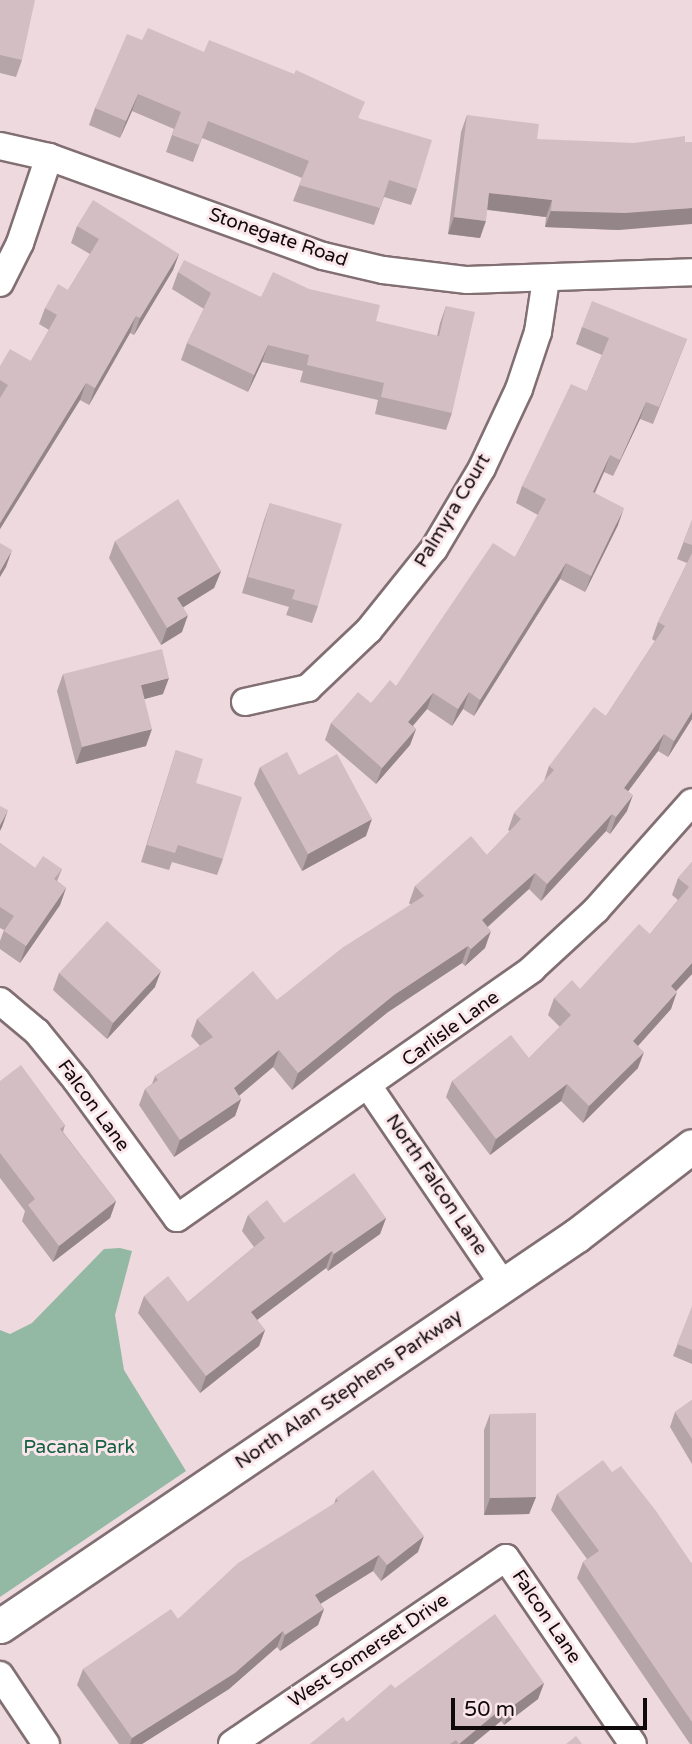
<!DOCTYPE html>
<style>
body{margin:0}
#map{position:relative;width:692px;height:1744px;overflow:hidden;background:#eed9de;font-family:"Varela Round",sans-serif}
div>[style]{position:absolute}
.green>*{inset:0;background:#93b8a4}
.roads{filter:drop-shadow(2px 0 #816f73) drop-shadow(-2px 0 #816f73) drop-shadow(0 2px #816f73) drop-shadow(0 -2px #816f73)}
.minor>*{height:26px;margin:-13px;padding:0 13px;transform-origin:13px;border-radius:13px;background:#fff}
.tertiary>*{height:33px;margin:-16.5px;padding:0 16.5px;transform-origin:16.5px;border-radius:16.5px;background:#fff}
.wall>*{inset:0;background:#b5a4a8}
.shaded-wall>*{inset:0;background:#948688}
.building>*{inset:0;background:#d3bfc3}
span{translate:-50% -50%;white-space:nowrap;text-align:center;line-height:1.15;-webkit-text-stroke:6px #fbe6eb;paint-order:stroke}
.street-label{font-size:19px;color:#110a0c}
.park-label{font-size:19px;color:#156042}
.scale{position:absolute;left:451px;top:1698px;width:196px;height:32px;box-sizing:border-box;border:4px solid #110a0c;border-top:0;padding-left:9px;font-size:21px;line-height:24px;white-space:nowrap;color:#110a0c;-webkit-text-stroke:5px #fbe6eb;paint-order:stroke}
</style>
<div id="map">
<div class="green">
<div style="clip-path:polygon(120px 1248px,132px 1251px,115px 1315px,124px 1370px,186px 1471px,0 1597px,0 1330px,10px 1334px,32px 1323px,104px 1249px)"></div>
</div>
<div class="roads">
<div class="minor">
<div style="left:0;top:146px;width:50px;rotate:12.7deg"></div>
<div style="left:49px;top:157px;width:291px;rotate:19.9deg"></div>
<div style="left:323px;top:256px;width:62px;rotate:13.1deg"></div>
<div style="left:383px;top:270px;width:85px;rotate:6.8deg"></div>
<div style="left:467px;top:280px;width:225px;rotate:-2deg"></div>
<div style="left:0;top:283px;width:45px;rotate:-63.4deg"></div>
<div style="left:20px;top:243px;width:91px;rotate:-71.4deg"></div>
<div style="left:245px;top:702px;width:65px;rotate:-12.5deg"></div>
<div style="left:308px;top:688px;width:84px;rotate:-43.6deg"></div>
<div style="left:369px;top:630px;width:104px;rotate:-51.3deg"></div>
<div style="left:434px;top:549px;width:94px;rotate:-59.3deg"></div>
<div style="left:482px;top:468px;width:87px;rotate:-64.9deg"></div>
<div style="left:519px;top:389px;width:60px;rotate:-71.6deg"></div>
<div style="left:538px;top:332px;width:54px;rotate:-81.4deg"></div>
<div style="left:0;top:1001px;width:48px;rotate:40deg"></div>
<div style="left:37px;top:1032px;width:62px;rotate:50.9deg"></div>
<div style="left:76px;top:1080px;width:171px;rotate:53.8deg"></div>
<div style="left:177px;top:1218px;width:434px;rotate:-35deg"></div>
<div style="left:532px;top:969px;width:87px;rotate:-42.7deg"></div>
<div style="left:596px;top:910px;width:144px;rotate:-48.4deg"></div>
<div style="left:369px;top:1087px;width:237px;rotate:55.8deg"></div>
<div style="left:0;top:1675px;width:83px;rotate:56.3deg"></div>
<div style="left:232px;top:1744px;width:331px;rotate:-34.2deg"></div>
<div style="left:506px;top:1558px;width:225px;rotate:55.7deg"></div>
</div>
<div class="tertiary">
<div style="left:0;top:1626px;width:697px;rotate:-34.12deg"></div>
<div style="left:577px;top:1235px;width:145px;rotate:-37.7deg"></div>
</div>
</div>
<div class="wall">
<div style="clip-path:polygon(0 0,22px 60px,16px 77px,0 73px)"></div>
<div style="clip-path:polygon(142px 40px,359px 118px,417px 189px,411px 205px,384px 197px,374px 225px,293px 201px,302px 178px,202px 138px,193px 162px,166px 152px,174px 129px,132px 111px,120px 138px,89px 125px,95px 108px)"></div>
<div style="clip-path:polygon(467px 115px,537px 139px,619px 230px,545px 227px,546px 217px,487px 210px,480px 238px,448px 234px,461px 132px)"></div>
<div style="clip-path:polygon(77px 226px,179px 254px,173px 270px,134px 335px,130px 333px,89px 405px,80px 400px,0 529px,0 366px,31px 361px,49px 330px,39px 324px,45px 308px,68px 290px,90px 254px,71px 243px)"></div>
<div style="clip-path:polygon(178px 272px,261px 297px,437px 336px,440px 323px,446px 306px,452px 413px,446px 430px,375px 414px,378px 400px,300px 382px,303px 371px,262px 362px,248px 392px,181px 360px,187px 343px,204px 309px,172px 289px)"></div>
<div style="clip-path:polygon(582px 327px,687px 339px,653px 424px,640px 419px,613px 476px,604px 472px,595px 493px,618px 525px,585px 592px,560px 579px,474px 716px,463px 709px,452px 726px,427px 709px,413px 726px,416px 729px,410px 745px,376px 784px,325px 740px,331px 723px,371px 703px,396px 686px,515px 557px,538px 515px,516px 503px,522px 486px,587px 391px,602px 355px,576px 344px)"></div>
<div style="clip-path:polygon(270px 503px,318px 606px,312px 623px,286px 615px,289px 607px,242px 593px,264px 520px)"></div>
<div style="clip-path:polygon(692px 520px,692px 719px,668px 757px,658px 751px,628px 791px,627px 811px,610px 834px,606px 831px,541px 901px,529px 889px,488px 927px,485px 948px,465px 966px,462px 963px,388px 1012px,292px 1090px,273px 1067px,239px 1096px,241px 1099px,235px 1116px,174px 1157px,139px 1105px,145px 1089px,152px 1084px,155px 1076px,200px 1046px,191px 1036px,197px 1019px,277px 1000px,411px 905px,409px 903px,415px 886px,487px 855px,510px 831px,508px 830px,514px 813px,544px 781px,549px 766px,606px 716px,655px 641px,652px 639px,658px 622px,687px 563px,677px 559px)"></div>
<div style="clip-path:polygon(115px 541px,221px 571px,214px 588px,183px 607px,182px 632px,161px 645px,109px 558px)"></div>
<div style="clip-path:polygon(63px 674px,163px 694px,144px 699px,146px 746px,76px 764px,57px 691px)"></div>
<div style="clip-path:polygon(176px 750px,196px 783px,223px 859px,217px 875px,172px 862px,169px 870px,141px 862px)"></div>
<div style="clip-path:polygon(260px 767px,366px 836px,302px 871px,254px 784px)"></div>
<div style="clip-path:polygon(0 843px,35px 868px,62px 869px,57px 881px,66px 888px,60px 905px,20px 963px,0 949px,0 941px,4px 930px,0 928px)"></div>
<div style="clip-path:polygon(692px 862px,692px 974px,676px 991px,671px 1009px,638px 1046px,638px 1068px,583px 1123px,561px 1101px,490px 1155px,446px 1097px,452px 1081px,529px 1058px,560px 1027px,548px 1015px,554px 998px,580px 989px,650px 934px,678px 900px,672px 895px,678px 878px)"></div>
<div style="clip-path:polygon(59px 973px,155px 987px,107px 1039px,53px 990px)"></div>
<div style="clip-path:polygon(0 1081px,65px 1125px,63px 1132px,116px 1201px,110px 1218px,53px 1262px,22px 1221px,25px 1211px,0 1178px)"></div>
<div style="clip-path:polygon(248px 1215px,284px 1223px,386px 1218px,380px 1234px,328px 1271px,326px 1268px,257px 1320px,265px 1330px,259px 1346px,200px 1393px,138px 1313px,144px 1296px,188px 1302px,254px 1247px,242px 1231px)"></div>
<div style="clip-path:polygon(692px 1307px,692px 1364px,673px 1356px)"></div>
<div style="clip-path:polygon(692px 1400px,692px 1464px,670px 1427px,675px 1412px)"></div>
<div style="clip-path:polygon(490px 1414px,536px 1497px,529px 1514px,484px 1515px,484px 1430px)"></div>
<div style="clip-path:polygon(612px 1472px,692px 1564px,692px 1744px,690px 1744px,577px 1578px,583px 1562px,587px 1559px,551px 1510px,557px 1494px)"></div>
<div style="clip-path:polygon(336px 1498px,418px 1552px,381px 1581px,373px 1571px,320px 1604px,324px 1609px,318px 1625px,280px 1651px,277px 1647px,229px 1689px,142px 1744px,119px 1744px,77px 1685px,83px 1669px,178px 1619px,334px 1504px)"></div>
<div style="clip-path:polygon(544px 1683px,538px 1699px,504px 1725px,501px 1721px,473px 1744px,310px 1744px,347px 1722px,395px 1688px)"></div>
</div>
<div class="shaded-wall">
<div style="clip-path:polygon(138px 94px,132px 111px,120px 138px,126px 121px)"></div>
<div style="clip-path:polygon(489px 193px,552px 200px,546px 217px,483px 209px)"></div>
<div style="clip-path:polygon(692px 208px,692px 224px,619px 230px,545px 227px,551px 211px)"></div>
<div style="clip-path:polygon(454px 217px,486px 221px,480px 238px,448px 234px)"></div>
<div style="clip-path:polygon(179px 254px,173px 270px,134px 335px,140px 318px)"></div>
<div style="clip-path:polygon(136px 316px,130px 333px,89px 405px,95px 388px)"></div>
<div style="clip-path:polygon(268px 345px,262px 362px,248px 392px,254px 375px)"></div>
<div style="clip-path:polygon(86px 383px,80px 400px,0 529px,0 523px)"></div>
<div style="clip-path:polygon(646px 402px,640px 419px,613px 476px,620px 460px)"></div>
<div style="clip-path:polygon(610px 455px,604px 472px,587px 509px,593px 492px)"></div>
<div style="clip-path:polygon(624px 508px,618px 525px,585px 592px,591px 576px)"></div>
<div style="clip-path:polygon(12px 550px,6px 567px,0 577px,0 571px)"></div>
<div style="clip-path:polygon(566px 563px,560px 579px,474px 716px,480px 700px)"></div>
<div style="clip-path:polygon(221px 571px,214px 588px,171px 615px,177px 598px)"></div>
<div style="clip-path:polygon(188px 615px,182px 632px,161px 645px,167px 628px)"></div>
<div style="clip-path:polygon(169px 678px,163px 694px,134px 702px,141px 685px)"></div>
<div style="clip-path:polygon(469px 692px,463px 709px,452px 726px,458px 709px)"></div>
<div style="clip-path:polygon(433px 693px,427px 709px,402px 738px,408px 722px)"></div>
<div style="clip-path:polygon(692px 712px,692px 719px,668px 757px,674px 741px)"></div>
<div style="clip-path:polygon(152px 729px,146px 746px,76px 764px,82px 747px)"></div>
<div style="clip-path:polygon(416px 729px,410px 745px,376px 784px,382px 768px)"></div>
<div style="clip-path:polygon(664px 734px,658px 751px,618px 805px,624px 788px)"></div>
<div style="clip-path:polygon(633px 795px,627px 811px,610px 834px,616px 817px)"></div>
<div style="clip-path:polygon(8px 810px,2px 827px,0 831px,0 825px)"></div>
<div style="clip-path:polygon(612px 814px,606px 831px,541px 901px,547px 884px)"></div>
<div style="clip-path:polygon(372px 819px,366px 836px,302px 871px,308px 854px)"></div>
<div style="clip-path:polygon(535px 873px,529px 889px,476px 937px,482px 920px)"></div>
<div style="clip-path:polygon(66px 888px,60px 905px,20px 963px,26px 946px)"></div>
<div style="clip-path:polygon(491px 931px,485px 948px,465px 966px,471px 949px)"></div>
<div style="clip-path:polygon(468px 946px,462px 963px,388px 1012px,292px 1090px,298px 1073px,394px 995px)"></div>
<div style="clip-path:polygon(692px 963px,692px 974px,665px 1003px,671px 986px)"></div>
<div style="clip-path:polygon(161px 971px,155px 987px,107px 1039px,113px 1023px)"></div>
<div style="clip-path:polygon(677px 992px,671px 1009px,627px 1058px,633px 1041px)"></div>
<div style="clip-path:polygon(279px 1050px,273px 1067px,228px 1105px,234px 1088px)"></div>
<div style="clip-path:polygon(644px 1052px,638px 1068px,583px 1123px,589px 1106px)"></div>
<div style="clip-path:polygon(567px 1084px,561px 1101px,490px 1155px,496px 1139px)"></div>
<div style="clip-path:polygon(241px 1099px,235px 1116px,174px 1157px,180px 1140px)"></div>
<div style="clip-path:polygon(116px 1201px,110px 1218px,53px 1262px,59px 1246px)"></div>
<div style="clip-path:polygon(386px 1218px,380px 1234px,328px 1271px,334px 1254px)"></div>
<div style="clip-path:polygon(332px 1251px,326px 1268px,245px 1329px,251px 1312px)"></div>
<div style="clip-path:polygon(265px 1330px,259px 1346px,200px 1393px,206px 1376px)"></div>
<div style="clip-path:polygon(536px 1497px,529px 1514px,484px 1515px,490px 1498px)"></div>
<div style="clip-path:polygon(424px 1536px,418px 1552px,381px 1581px,387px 1565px)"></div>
<div style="clip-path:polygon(379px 1555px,373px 1571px,309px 1611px,315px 1595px)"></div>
<div style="clip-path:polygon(324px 1609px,318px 1625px,280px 1651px,285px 1635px)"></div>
<div style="clip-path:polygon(283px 1631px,277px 1647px,229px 1689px,142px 1744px,130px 1744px,132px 1738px)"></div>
<div style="clip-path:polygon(544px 1683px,538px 1699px,504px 1725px,510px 1708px)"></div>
<div style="clip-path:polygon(507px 1704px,501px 1721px,473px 1744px,459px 1744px)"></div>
</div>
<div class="building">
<div style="clip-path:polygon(0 0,35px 0,22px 60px,0 55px)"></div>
<div style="clip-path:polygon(148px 28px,204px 52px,209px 40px,294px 74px,296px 70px,365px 102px,358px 118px,432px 140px,417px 189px,389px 180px,380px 208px,299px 185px,309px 161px,208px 121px,199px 145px,172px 135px,181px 112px,138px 94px,126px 121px,95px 108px,127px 34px,142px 40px)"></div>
<div style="clip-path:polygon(467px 115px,539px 124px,537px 139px,634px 143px,685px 136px,685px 142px,692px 142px,692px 208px,625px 213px,551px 211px,552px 200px,489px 193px,486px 221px,454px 217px)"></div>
<div style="clip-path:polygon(93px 200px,179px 254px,140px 318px,136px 316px,95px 388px,86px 383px,0 523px,0 398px,8px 385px,0 380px,0 366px,10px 349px,31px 361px,57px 315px,45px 308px,58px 284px,68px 290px,99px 239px,77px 226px)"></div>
<div style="clip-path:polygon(184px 260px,261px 297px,273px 272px,309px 289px,380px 305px,376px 321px,439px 336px,446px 306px,475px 312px,452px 413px,381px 397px,384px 383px,307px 365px,309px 355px,268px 345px,254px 375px,187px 343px,211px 293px,178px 272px)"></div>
<div style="clip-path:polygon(592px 301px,687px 339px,659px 407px,646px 402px,620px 460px,610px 455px,593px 492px,624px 508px,591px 576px,566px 563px,480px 700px,469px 692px,458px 709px,433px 693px,408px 722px,416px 729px,382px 768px,331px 723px,358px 692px,371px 703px,390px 680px,396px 686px,493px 543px,515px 557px,546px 499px,522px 486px,571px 384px,587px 391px,609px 338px,582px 327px)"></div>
<div style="clip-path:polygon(178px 499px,221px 571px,177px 598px,188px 615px,167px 628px,115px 541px)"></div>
<div style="clip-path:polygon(270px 503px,342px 524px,318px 606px,292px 599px,295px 590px,248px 577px)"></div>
<div style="clip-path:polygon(692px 520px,692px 545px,683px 542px)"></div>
<div style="clip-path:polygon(0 543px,12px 550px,0 571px)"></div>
<div style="clip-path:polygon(692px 553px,692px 712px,674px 741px,664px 734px,624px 788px,633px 795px,616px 817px,612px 814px,547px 884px,535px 873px,482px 920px,491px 931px,471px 949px,468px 946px,394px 995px,298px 1073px,279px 1050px,234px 1088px,241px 1099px,180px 1140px,145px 1089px,158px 1080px,155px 1076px,213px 1037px,197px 1019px,253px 971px,277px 1000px,342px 948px,424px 896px,415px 886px,471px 836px,487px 855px,521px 819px,514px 813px,554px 770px,549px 766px,594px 707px,606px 716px,665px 626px,658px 622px)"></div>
<div style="clip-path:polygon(162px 649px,169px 678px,141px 685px,152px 729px,82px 747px,63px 674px)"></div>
<div style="clip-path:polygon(176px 750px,203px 759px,196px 783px,242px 797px,223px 859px,178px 845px,175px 853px,147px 845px)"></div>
<div style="clip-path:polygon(287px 752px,299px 775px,337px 754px,372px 819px,308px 854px,260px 767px)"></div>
<div style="clip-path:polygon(0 806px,8px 810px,0 825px)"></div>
<div style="clip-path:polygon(0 843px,35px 868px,43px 856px,62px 869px,54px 879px,66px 888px,26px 946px,4px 931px,14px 916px,0 907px)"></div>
<div style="clip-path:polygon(692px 862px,692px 963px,671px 986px,677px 992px,633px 1041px,644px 1052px,589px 1106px,567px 1084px,496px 1139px,452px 1081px,511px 1035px,529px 1058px,571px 1015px,554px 998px,572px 980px,580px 989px,639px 924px,650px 934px,689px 887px,678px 878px)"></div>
<div style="clip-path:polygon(107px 921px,161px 971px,113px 1023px,59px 973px)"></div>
<div style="clip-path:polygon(21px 1065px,65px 1125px,60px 1129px,116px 1201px,59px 1246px,28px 1205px,35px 1199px,0 1153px,0 1081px)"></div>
<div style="clip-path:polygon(354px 1173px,386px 1218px,334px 1254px,332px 1251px,251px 1312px,265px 1330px,206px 1376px,144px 1296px,168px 1276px,188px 1302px,265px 1238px,248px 1215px,267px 1200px,284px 1223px)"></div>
<div style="clip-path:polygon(692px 1307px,692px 1350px,677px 1344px)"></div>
<div style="clip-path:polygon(692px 1400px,692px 1439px,675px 1412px)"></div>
<div style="clip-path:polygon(536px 1413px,536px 1497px,490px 1498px,490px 1414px)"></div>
<div style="clip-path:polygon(603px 1460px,612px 1472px,621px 1466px,656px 1511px,692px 1564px,692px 1722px,583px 1562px,599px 1551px,557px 1494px)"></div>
<div style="clip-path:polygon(373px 1470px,424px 1536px,387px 1565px,379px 1555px,315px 1595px,324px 1609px,285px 1635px,283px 1631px,235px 1673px,132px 1738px,83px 1669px,171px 1609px,178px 1619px,238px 1563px,338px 1501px,336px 1498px)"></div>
<div style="clip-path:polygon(495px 1614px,544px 1683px,510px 1708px,507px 1704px,459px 1744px,456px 1740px,450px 1744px,310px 1744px,343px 1717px,347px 1722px,391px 1684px,395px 1688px)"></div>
<div style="clip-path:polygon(576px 1736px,582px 1744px,566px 1744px)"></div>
</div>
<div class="street-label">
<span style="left:278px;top:238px;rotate:19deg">Stonegate Road</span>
<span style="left:453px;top:511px;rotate:-59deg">Palmyra Court</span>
<span style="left:451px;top:1029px;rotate:-36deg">Carlisle Lane</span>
<span style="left:93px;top:1106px;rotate:54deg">Falcon Lane</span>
<span style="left:436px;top:1185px;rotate:56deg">North Falcon Lane</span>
<span style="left:349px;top:1390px;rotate:-34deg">North Alan Stephens Parkway</span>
<span style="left:546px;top:1617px;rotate:56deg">Falcon Lane</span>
<span style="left:369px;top:1651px;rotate:-34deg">West Somerset Drive</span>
</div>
<div class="park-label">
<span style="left:79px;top:1448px">Pacana Park</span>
</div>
<div class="scale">50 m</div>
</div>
